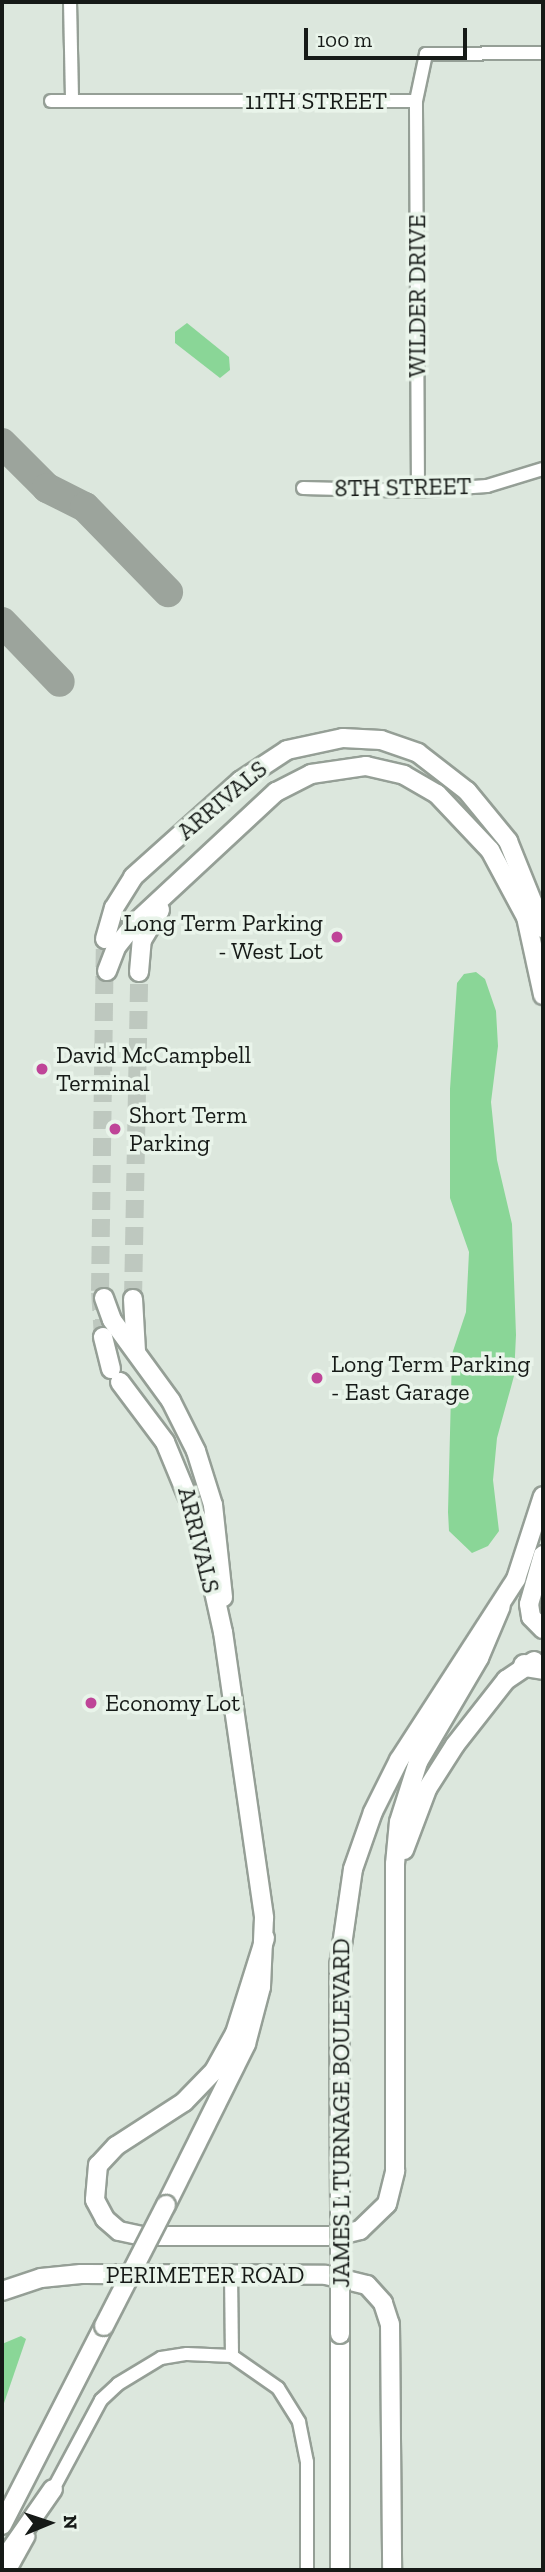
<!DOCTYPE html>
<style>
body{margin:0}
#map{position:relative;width:545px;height:2572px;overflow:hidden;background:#dce7dd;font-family:"Zilla Slab",serif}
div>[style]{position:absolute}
.water>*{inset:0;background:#8ad697}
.taxiway>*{height:30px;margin:-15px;padding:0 15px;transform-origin:15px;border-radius:15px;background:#9ca49c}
.secondary-tunnel>*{height:18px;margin-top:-9px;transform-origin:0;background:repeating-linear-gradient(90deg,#bec8bf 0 18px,transparent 0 27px)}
.roads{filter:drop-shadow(2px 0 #959f96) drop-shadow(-2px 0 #959f96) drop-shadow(0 2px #959f96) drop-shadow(0 -2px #959f96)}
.street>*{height:12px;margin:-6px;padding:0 6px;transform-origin:6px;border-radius:6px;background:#fff}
.secondary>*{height:18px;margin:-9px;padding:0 9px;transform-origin:9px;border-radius:9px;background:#fff}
.primary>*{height:21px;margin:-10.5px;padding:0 10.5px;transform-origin:10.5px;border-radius:10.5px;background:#fff}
.bridges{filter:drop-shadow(2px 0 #959f96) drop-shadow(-2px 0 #959f96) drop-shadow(0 2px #959f96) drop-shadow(0 -2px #959f96)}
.secondary-bridge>*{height:18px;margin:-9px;padding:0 9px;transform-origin:9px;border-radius:9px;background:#fff}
.dots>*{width:19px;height:19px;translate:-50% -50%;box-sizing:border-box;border:4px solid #e9f4ea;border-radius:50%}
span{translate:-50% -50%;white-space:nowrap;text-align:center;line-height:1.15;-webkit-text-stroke:7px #e9f4ea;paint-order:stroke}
.street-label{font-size:24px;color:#161a17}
.poi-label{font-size:24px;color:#161a17}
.right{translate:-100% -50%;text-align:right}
.left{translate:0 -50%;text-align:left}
.frame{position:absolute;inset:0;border:4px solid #161a17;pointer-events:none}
.north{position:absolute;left:14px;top:2488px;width:70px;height:70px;-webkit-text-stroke:5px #e9f4ea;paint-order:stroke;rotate:88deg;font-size:19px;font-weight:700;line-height:28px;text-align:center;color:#161a17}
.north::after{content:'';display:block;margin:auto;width:24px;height:32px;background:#161a17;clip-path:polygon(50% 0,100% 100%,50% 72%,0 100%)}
.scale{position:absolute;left:304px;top:28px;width:163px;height:32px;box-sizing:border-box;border:4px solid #161a17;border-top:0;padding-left:9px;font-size:21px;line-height:24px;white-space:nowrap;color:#161a17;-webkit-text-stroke:5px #e9f4ea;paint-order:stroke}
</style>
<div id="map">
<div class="water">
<div style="clip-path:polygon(187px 323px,229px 357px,230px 370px,220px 378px,175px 343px,175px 332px)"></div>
<div style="clip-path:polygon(476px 972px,485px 979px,496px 1011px,498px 1046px,491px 1102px,497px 1160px,512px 1224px,516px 1335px,514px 1376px,497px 1438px,493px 1480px,499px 1531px,488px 1546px,472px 1553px,449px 1531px,448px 1512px,452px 1354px,466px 1312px,469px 1252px,450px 1198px,450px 1089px,457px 983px,464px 974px)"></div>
<div style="clip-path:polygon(21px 2336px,26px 2339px,2px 2409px,2px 2344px)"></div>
</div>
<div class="taxiway">
<div style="left:2px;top:443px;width:64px;rotate:45deg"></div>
<div style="left:47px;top:488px;width:42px;rotate:26.6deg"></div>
<div style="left:85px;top:507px;width:119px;rotate:45.7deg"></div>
<div style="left:2px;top:622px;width:83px;rotate:46deg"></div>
</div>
<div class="secondary-tunnel">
<div style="left:133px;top:1299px;width:327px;rotate:-88.9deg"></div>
<div style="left:103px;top:1337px;width:46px;rotate:-93.7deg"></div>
<div style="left:100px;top:1291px;width:352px;rotate:-89.2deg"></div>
</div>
<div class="roads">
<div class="street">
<div style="left:70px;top:2px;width:99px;rotate:88.8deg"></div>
<div style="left:51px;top:101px;width:365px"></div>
<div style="left:303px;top:488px;width:115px;rotate:1.5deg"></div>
<div style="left:418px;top:491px;width:69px;rotate:-4.1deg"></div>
<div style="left:487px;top:486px;width:59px;rotate:-16.9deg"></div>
<div style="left:418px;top:491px;width:390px;rotate:-90.3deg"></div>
<div style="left:416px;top:101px;width:48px;rotate:-78deg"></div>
<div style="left:426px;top:54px;width:117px;rotate:-0.5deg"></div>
<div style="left:231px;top:2274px;width:82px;rotate:89.3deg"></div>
<div style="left:49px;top:2497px;width:110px;rotate:-61.8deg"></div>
<div style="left:101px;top:2400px;width:23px;rotate:-43deg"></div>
<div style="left:118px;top:2384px;width:50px;rotate:-31.2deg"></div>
<div style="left:161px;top:2358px;width:26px;rotate:-9deg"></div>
<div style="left:187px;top:2354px;width:45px;rotate:2.5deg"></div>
<div style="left:232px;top:2356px;width:56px;rotate:34.8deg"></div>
<div style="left:278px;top:2388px;width:40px;rotate:58deg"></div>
<div style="left:299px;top:2422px;width:41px;rotate:78.7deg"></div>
<div style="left:307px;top:2462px;width:108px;rotate:90deg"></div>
<div style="left:10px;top:2570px;width:38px;rotate:-61deg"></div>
</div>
<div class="secondary">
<div style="left:105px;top:939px;width:32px;rotate:-74deg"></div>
<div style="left:114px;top:908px;width:36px;rotate:-58deg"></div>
<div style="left:133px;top:877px;width:144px;rotate:-41.9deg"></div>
<div style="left:240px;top:781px;width:56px;rotate:-33.4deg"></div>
<div style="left:287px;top:750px;width:57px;rotate:-12.1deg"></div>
<div style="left:343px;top:738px;width:38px;rotate:3deg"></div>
<div style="left:381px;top:740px;width:39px;rotate:19deg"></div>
<div style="left:418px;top:753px;width:62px;rotate:37.8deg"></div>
<div style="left:467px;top:791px;width:65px;rotate:50.6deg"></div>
<div style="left:508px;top:841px;width:94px;rotate:68.1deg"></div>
<div style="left:107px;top:971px;width:26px;rotate:-69deg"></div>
<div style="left:116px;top:947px;width:33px;rotate:-51deg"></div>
<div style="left:137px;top:921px;width:190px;rotate:-42.9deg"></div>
<div style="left:276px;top:792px;width:39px;rotate:-27deg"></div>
<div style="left:311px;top:774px;width:56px;rotate:-8.3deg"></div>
<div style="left:366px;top:766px;width:39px;rotate:13deg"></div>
<div style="left:404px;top:775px;width:38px;rotate:30deg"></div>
<div style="left:437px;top:794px;width:77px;rotate:46.6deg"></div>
<div style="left:490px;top:850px;width:76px;rotate:61.8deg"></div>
<div style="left:526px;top:917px;width:80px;rotate:77.7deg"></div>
<div style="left:139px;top:972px;width:32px;rotate:-85deg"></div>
<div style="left:142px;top:940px;width:35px;rotate:-59deg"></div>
<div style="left:104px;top:1298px;width:23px;rotate:70deg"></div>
<div style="left:112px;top:1320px;width:100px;rotate:53.9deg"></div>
<div style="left:171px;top:1401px;width:56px;rotate:63.4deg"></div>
<div style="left:196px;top:1451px;width:57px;rotate:72.5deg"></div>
<div style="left:213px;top:1505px;width:93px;rotate:83.8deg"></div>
<div style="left:133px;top:1299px;width:52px;rotate:86.7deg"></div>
<div style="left:103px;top:1337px;width:33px;rotate:76deg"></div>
<div style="left:120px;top:1382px;width:75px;rotate:53.1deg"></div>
<div style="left:165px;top:1442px;width:89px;rotate:67.5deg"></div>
<div style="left:199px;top:1524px;width:111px;rotate:77.5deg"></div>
<div style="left:223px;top:1632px;width:289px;rotate:81.8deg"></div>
<div style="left:264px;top:1918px;width:69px;rotate:92.5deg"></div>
<div style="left:261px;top:1987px;width:59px;rotate:104.7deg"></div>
<div style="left:246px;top:2044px;width:180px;rotate:116.4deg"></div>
<div style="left:543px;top:1555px;width:51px;rotate:105.9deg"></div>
<div style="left:529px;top:1604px;width:13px;rotate:81deg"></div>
<div style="left:531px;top:1617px;width:17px;rotate:45deg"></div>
<div style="left:404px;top:1850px;width:65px;rotate:-69.3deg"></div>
<div style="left:427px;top:1789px;width:52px;rotate:-57.5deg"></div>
<div style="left:455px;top:1745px;width:83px;rotate:-51.9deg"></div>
<div style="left:506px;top:1680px;width:34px;rotate:-34deg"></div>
<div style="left:265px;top:1938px;width:100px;rotate:107.5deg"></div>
<div style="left:235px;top:2033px;width:43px;rotate:118.9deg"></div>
<div style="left:214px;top:2071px;width:43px;rotate:134.1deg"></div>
<div style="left:184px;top:2102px;width:81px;rotate:147.1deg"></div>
<div style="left:116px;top:2146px;width:26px;rotate:133deg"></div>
<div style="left:98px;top:2165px;width:35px;rotate:95deg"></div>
<div style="left:95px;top:2200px;width:21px;rotate:62deg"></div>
<div style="left:105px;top:2219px;width:18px;rotate:41deg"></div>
<div style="left:119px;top:2231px;width:25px;rotate:12deg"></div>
<div style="left:143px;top:2236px;width:193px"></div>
<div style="left:336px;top:2236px;width:25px;rotate:-14deg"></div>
<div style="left:360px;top:2230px;width:37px;rotate:-44deg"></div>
<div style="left:387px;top:2204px;width:34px;rotate:-76deg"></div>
<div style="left:395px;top:2171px;width:307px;rotate:-90deg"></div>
<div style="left:395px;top:1864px;width:42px;rotate:-84.6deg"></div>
<div style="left:399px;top:1822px;width:63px;rotate:-72.4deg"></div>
<div style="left:418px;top:1762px;width:121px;rotate:-59.6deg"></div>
<div style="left:479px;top:1658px;width:56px;rotate:-67.1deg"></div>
<div style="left:340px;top:2208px;width:242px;rotate:-90.2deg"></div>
<div style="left:339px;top:1966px;width:98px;rotate:-81.8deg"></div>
<div style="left:353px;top:1869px;width:60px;rotate:-70.7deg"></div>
<div style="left:373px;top:1812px;width:58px;rotate:-63.4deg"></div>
<div style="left:399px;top:1760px;width:216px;rotate:-57.1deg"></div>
<div style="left:516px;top:1579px;width:87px;rotate:-72deg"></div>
<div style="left:2px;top:2291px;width:41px;rotate:-18.4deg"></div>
<div style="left:41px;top:2278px;width:40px;rotate:-5.7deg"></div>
<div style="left:81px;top:2274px;width:245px;rotate:0.2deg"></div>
<div style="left:326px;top:2275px;width:42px;rotate:13.7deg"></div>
<div style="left:367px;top:2285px;width:24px;rotate:48deg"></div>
<div style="left:383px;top:2303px;width:22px;rotate:72deg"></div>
<div style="left:390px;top:2324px;width:246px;rotate:89.5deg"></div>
<div style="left:2px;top:2525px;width:224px;rotate:-62.9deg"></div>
<div style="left:2px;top:2562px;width:89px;rotate:-55.1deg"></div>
<div style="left:340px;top:2570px;width:236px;rotate:-90deg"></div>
</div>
<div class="primary">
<div style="left:524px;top:1665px;width:19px;rotate:9deg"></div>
</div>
</div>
<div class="bridges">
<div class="secondary-bridge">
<div style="left:104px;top:2326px;width:136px;rotate:-62.9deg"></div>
<div style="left:340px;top:2334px;width:126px;rotate:-90deg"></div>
</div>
</div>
<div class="dots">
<div style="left:337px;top:937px;background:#bf4598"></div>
<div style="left:42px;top:1069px;background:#bf4598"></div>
<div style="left:115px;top:1129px;background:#bf4598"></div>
<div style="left:317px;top:1378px;background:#bf4598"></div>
<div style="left:91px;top:1703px;background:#bf4598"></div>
</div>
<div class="street-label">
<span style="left:316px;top:101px">11TH STREET</span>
<span style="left:417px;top:296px;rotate:-90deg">WILDER DRIVE</span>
<span style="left:403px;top:487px;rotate:-1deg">8TH STREET</span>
<span style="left:222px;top:800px;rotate:-40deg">ARRIVALS</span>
<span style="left:199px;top:1540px;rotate:76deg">ARRIVALS</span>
<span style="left:341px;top:2113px;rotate:-90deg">JAMES L TURNAGE BOULEVARD</span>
<span style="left:205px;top:2275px">PERIMETER ROAD</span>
</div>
<div class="poi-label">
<span class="right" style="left:323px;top:937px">Long Term Parking<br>- West Lot</span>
<span class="left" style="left:56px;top:1069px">David McCampbell<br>Terminal</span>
<span class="left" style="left:129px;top:1129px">Short Term<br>Parking</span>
<span class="left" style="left:331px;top:1378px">Long Term Parking<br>- East Garage</span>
<span class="left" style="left:105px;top:1703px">Economy Lot</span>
</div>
<div class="frame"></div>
<div class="north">N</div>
<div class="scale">100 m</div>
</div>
